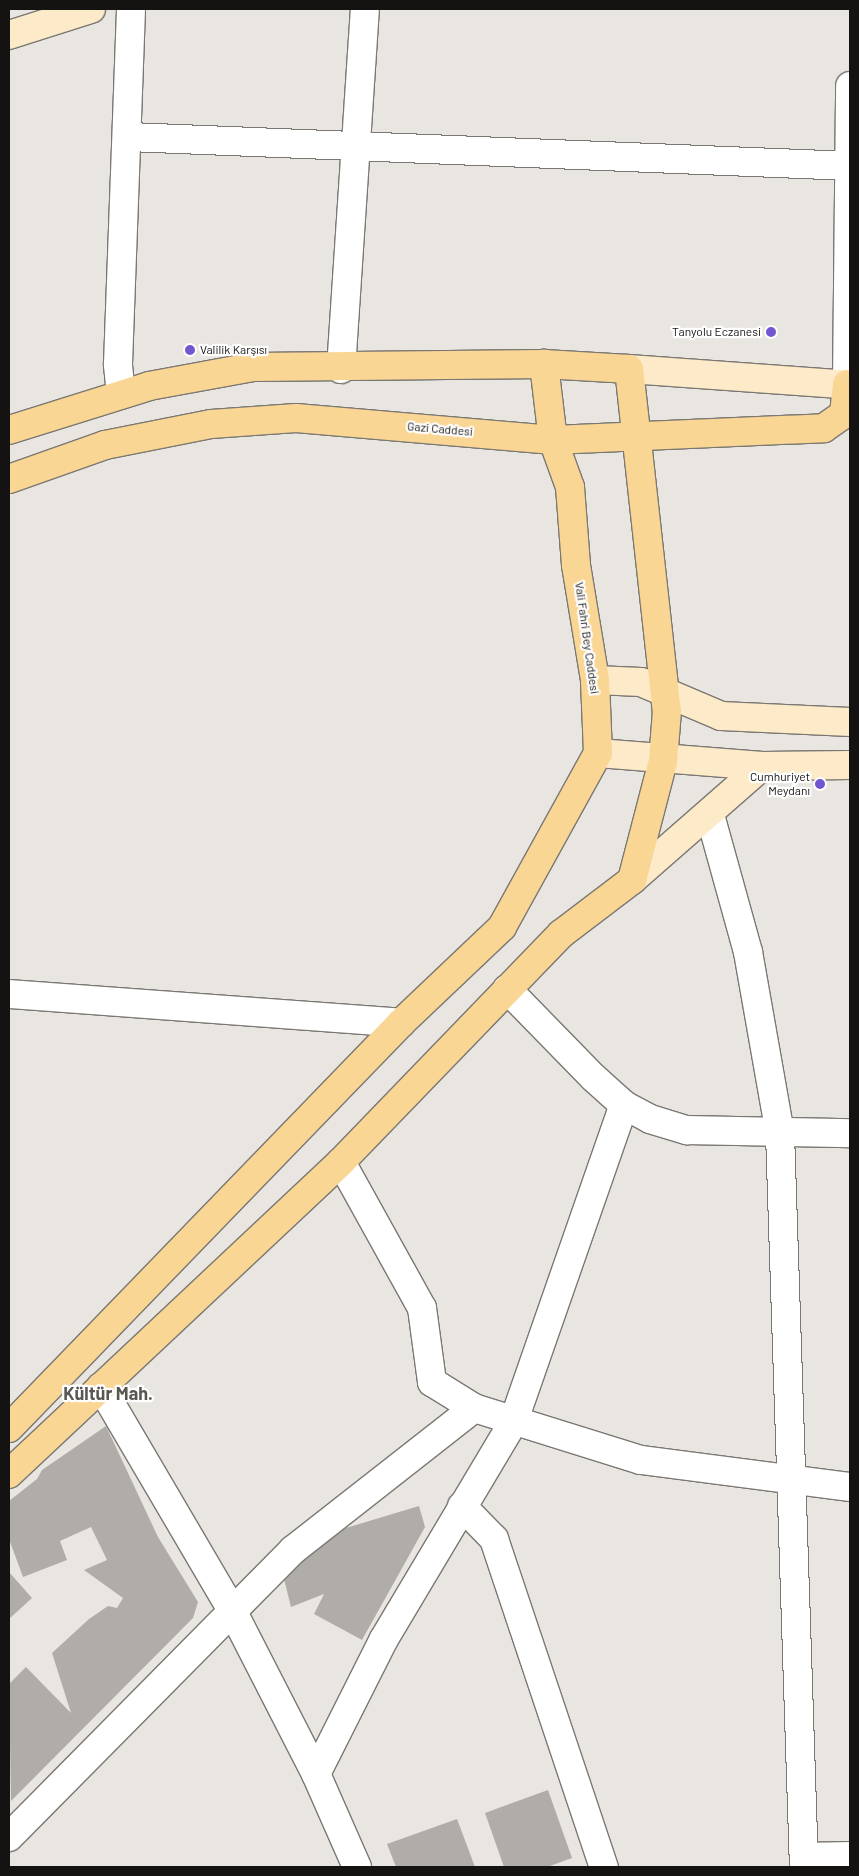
<!DOCTYPE html>
<meta charset="utf-8">
<style>
body{margin:0}
#map{position:relative;width:859px;height:1876px;overflow:hidden;background:#e9e6e1;font-family:Barlow,sans-serif}
div>[style]{position:absolute}
.building>*{inset:0;background:#b0ada8}
.roads{filter:drop-shadow(1px 0 #7b7873) drop-shadow(-1px 0 #7b7873) drop-shadow(0 1px #7b7873) drop-shadow(0 -1px #7b7873)}
.street>*{height:28px;margin:-14px;padding:0 14px;transform-origin:14px;border-radius:14px;background:#fff}
.secondary>*{height:28px;margin:-14px;padding:0 14px;transform-origin:14px;border-radius:14px;background:#fceac9}
.primary>*{height:28px;margin:-14px;padding:0 14px;transform-origin:14px;border-radius:14px;background:#fad694}
.dots>*{width:14px;height:14px;translate:-50% -50%;box-sizing:border-box;border:2px solid #fff;border-radius:50%}
span{translate:-50% -50%;white-space:nowrap;text-align:center;line-height:1.15;-webkit-text-stroke:4.5px #fff;paint-order:stroke}
.poi-label{font-size:12px;color:#141311}
.right{translate:-100% -50%;text-align:right}
.left{translate:0 -50%;text-align:left}
.street-label{font-size:12px;color:#141311}
.district-label{font-size:18px;color:#5a5753;font-weight:700}
.frame{position:absolute;inset:0;border:10px solid #141311;pointer-events:none}
</style>
<div id="map">
<div class="building">
<div style="clip-path:polygon(106px 1426px,158px 1537px,198px 1602px,193px 1618px,11px 1801px,9px 1684px,26px 1667px,71px 1713px,52px 1653px,89px 1619px,108px 1606px,117px 1608px,123px 1598px,84px 1570px,107px 1560px,91px 1527px,60px 1541px,67px 1560px,23px 1577px,9px 1539px,9px 1501px,37px 1479px,42px 1470px)"></div>
<div style="clip-path:polygon(419px 1506px,425px 1527px,362px 1640px,314px 1614px,324px 1594px,291px 1607px,284px 1579px,300px 1561px,346px 1528px)"></div>
<div style="clip-path:polygon(9px 1572px,32px 1598px,9px 1619px)"></div>
<div style="clip-path:polygon(548px 1790px,572px 1858px,547px 1867px,504px 1867px,485px 1813px)"></div>
<div style="clip-path:polygon(457px 1819px,475px 1867px,396px 1867px,387px 1844px)"></div>
</div>
<div class="roads">
<div class="street">
<div style="left:129px;top:137px;width:722px;rotate:2.3deg"></div>
<div style="left:341px;top:369px;width:361px;rotate:-86.2deg"></div>
<div style="left:847px;top:384px;width:298px;rotate:-89.4deg"></div>
<div style="left:121px;top:394px;width:30px;rotate:-96deg"></div>
<div style="left:118px;top:364px;width:355px;rotate:-87.9deg"></div>
<div style="left:710px;top:815px;width:142px;rotate:74.5deg"></div>
<div style="left:748px;top:952px;width:184px;rotate:80deg"></div>
<div style="left:780px;top:1133px;width:734px;rotate:88.13deg"></div>
<div style="left:507px;top:989px;width:124px;rotate:45.7deg"></div>
<div style="left:594px;top:1078px;width:40px;rotate:42deg"></div>
<div style="left:624px;top:1105px;width:30px;rotate:28deg"></div>
<div style="left:650px;top:1119px;width:39px;rotate:17deg"></div>
<div style="left:687px;top:1130px;width:163px;rotate:1.1deg"></div>
<div style="left:9px;top:994px;width:393px;rotate:4.2deg"></div>
<div style="left:341px;top:1162px;width:167px;rotate:61deg"></div>
<div style="left:422px;top:1308px;width:75px;rotate:82.3deg"></div>
<div style="left:432px;top:1382px;width:49px;rotate:31.8deg"></div>
<div style="left:474px;top:1408px;width:175px;rotate:17.3deg"></div>
<div style="left:641px;top:1460px;width:211px;rotate:7.4deg"></div>
<div style="left:101px;top:1387px;width:261px;rotate:59.6deg"></div>
<div style="left:233px;top:1612px;width:182px;rotate:62.9deg"></div>
<div style="left:316px;top:1774px;width:102px;rotate:66.2deg"></div>
<div style="left:462px;top:1506px;width:46px;rotate:45.9deg"></div>
<div style="left:494px;top:1539px;width:346px;rotate:71.5deg"></div>
<div style="left:316px;top:1774px;width:151px;rotate:-63.3deg"></div>
<div style="left:384px;top:1639px;width:252px;rotate:-59.2deg"></div>
<div style="left:513px;top:1423px;width:337px;rotate:-70.8deg"></div>
<div style="left:9px;top:1837px;width:404px;rotate:-45.3deg"></div>
<div style="left:293px;top:1550px;width:230px;rotate:-38.1deg"></div>
<div style="left:804px;top:1857px;width:46px;rotate:-1.2deg"></div>
</div>
<div class="secondary">
<div style="left:9px;top:35px;width:86px;rotate:-17.6deg"></div>
<div style="left:629px;top:369px;width:222px;rotate:4.1deg"></div>
<div style="left:595px;top:680px;width:46px;rotate:2.5deg"></div>
<div style="left:641px;top:682px;width:87px;rotate:23deg"></div>
<div style="left:721px;top:716px;width:129px;rotate:2.7deg"></div>
<div style="left:598px;top:753px;width:165px;rotate:4.5deg"></div>
<div style="left:762px;top:766px;width:88px;rotate:-0.7deg"></div>
<div style="left:632px;top:880px;width:173px;rotate:-41.2deg"></div>
</div>
<div class="primary">
<div style="left:9px;top:430px;width:147px;rotate:-17.4deg"></div>
<div style="left:149px;top:386px;width:106px;rotate:-10.4deg"></div>
<div style="left:253px;top:367px;width:291px;rotate:-0.6deg"></div>
<div style="left:544px;top:364px;width:85px;rotate:3.4deg"></div>
<div style="left:629px;top:369px;width:344px;rotate:83.7deg"></div>
<div style="left:667px;top:711px;width:50px;rotate:94.6deg"></div>
<div style="left:663px;top:761px;width:123px;rotate:104.6deg"></div>
<div style="left:632px;top:880px;width:89px;rotate:142.7deg"></div>
<div style="left:561px;top:934px;width:317px;rotate:134deg"></div>
<div style="left:341px;top:1162px;width:456px;rotate:136.8deg"></div>
<div style="left:9px;top:479px;width:102px;rotate:-19.5deg"></div>
<div style="left:105px;top:445px;width:108px;rotate:-11.2deg"></div>
<div style="left:211px;top:424px;width:85px;rotate:-4deg"></div>
<div style="left:296px;top:418px;width:258px;rotate:4.9deg"></div>
<div style="left:553px;top:440px;width:271px;rotate:-2.5deg"></div>
<div style="left:824px;top:428px;width:24px;rotate:-35deg"></div>
<div style="left:844px;top:414px;width:30px;rotate:-84deg"></div>
<div style="left:9px;top:1428px;width:564px;rotate:-45.93deg"></div>
<div style="left:401px;top:1023px;width:139px;rotate:-43.5deg"></div>
<div style="left:502px;top:927px;width:199px;rotate:-61.1deg"></div>
<div style="left:598px;top:753px;width:73px;rotate:-92.4deg"></div>
<div style="left:595px;top:680px;width:117px;rotate:-99.4deg"></div>
<div style="left:576px;top:565px;width:78px;rotate:-94.4deg"></div>
<div style="left:570px;top:487px;width:50px;rotate:-109.9deg"></div>
<div style="left:553px;top:440px;width:77px;rotate:-96.8deg"></div>
</div>
</div>
<div class="dots">
<div style="left:771px;top:332px;background:#7256d0"></div>
<div style="left:190px;top:350px;background:#7256d0"></div>
<div style="left:820px;top:784px;background:#7256d0"></div>
</div>
<div class="poi-label">
<span class="right" style="left:761px;top:332px">Tanyolu Eczanesi</span>
<span class="left" style="left:200px;top:350px">Valilik Karşısı</span>
<span class="right" style="left:810px;top:784px">Cumhuriyet<br>Meydanı</span>
</div>
<div class="street-label">
<span style="left:440px;top:429px;rotate:5deg">Gazi Caddesi</span>
<span style="left:587px;top:638px;rotate:82deg">Vali Fahri Bey Caddesi</span>
</div>
<div class="district-label">
<span style="left:108px;top:1393px">Kültür Mah.</span>
</div>
<div class="frame"></div>
</div>
